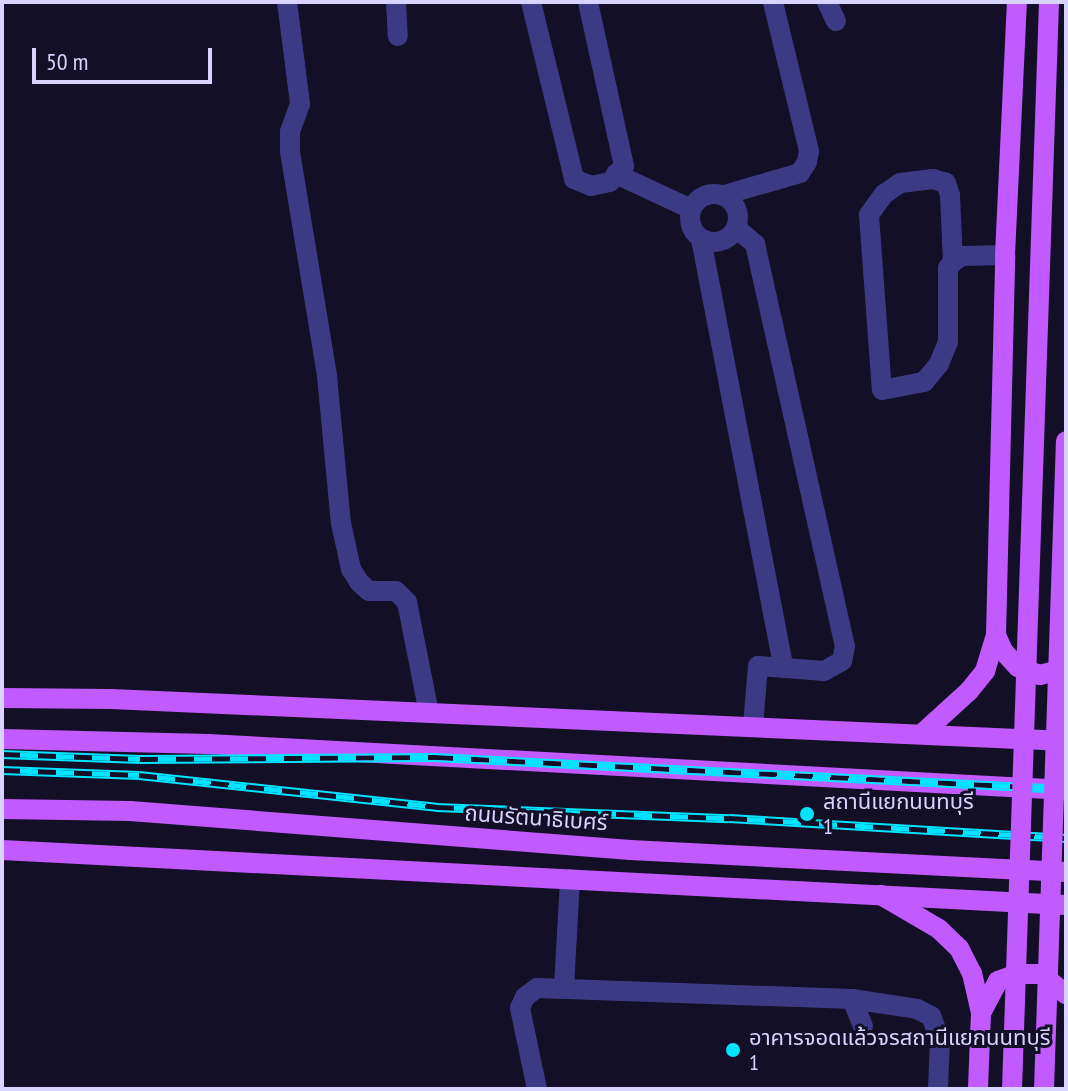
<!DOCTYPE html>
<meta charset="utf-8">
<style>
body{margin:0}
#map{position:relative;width:1068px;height:1091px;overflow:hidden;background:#130f26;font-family:"PT Sans Narrow","Noto Sans Thai",sans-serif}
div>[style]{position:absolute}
.minor>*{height:20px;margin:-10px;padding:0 10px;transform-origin:10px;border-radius:10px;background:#3d3a85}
.minor>.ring{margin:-10px;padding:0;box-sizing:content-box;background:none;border:20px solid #3d3a85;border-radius:50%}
.major>*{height:20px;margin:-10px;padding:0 10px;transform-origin:10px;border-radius:10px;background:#c25bff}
.rail>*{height:9px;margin-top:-4.5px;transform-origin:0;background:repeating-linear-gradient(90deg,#130f26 0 18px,#00e5ff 0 36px);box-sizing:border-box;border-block:2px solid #00e5ff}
.major-bridge>*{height:20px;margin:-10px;padding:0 10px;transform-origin:10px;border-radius:10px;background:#c25bff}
.dots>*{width:22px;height:22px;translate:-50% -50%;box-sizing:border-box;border:4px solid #130f26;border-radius:50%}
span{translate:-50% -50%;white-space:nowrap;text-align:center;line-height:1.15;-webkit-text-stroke:6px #130f26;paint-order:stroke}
.poi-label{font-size:22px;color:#d9d4ff}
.left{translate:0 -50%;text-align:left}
.street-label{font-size:22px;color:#d9d4ff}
.frame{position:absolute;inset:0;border:4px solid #d9d4ff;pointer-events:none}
.scale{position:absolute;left:32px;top:48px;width:180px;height:36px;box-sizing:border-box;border:4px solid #d9d4ff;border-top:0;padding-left:10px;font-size:24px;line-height:28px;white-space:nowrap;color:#d9d4ff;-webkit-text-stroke:6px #130f26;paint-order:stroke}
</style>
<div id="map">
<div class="minor">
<div style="left:287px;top:2px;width:103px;rotate:82.7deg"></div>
<div style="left:300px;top:104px;width:29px;rotate:110deg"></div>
<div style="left:290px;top:131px;width:21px;rotate:90deg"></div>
<div style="left:290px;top:152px;width:227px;rotate:80.6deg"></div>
<div style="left:327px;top:376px;width:148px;rotate:84.6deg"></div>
<div style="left:341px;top:523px;width:47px;rotate:77.7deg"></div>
<div style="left:351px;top:569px;width:15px;rotate:58deg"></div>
<div style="left:359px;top:582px;width:13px;rotate:42deg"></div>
<div style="left:369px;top:591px;width:27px"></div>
<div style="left:396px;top:591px;width:16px;rotate:45deg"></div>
<div style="left:407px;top:602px;width:113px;rotate:78.8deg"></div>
<div style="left:396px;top:2px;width:34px;rotate:87deg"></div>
<div style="left:531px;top:2px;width:182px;rotate:76.3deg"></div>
<div style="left:574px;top:179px;width:18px;rotate:22deg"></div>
<div style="left:591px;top:186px;width:19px;rotate:-12deg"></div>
<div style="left:610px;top:182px;width:21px;rotate:-49deg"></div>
<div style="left:624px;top:166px;width:168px;rotate:-102.4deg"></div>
<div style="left:827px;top:2px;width:21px;rotate:65deg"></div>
<div style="left:616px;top:174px;width:83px;rotate:25deg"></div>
<div class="ring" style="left:690px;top:194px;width:28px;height:28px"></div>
<div style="left:724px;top:195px;width:79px;rotate:-16.1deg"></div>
<div style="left:800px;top:173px;width:13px;rotate:-58deg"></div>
<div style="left:807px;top:162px;width:11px;rotate:-80deg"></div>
<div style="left:809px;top:151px;width:153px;rotate:-103.6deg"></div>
<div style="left:736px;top:228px;width:25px;rotate:40deg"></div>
<div style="left:755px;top:244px;width:412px;rotate:77.4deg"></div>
<div style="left:845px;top:646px;width:15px;rotate:101deg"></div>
<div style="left:842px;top:661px;width:21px;rotate:151deg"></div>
<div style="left:824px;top:671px;width:66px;rotate:-175.7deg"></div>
<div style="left:758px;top:666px;width:60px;rotate:94.8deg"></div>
<div style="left:701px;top:239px;width:437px;rotate:79.1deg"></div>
<div style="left:953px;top:262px;width:67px;rotate:-92.6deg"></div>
<div style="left:950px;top:195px;width:13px;rotate:-108deg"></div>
<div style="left:946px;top:183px;width:14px;rotate:-163deg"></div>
<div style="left:933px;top:179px;width:33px;rotate:173deg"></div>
<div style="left:900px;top:183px;width:19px;rotate:145deg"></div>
<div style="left:884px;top:194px;width:26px;rotate:126deg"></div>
<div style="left:869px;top:215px;width:175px;rotate:85.8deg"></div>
<div style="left:882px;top:390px;width:43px;rotate:-10.8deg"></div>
<div style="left:924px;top:382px;width:23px;rotate:-50deg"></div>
<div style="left:939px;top:364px;width:24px;rotate:-68deg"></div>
<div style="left:948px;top:342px;width:74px;rotate:-90deg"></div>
<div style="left:948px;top:268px;width:8px;rotate:-50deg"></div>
<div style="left:953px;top:262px;width:11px;rotate:-34deg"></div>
<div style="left:962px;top:256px;width:43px;rotate:-1.3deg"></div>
<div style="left:564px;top:987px;width:108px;rotate:-86.8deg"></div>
<div style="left:852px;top:999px;width:66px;rotate:8.7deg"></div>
<div style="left:917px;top:1009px;width:16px;rotate:27deg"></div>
<div style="left:931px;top:1016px;width:25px;rotate:69deg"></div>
<div style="left:940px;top:1039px;width:50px;rotate:92.3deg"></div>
<div style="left:537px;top:1089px;width:83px;rotate:-101.9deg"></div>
<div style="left:520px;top:1008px;width:12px;rotate:-66deg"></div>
<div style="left:525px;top:997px;width:15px;rotate:-37deg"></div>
<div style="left:537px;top:988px;width:315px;rotate:2deg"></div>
<div style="left:852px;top:999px;width:29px;rotate:68deg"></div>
</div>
<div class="major">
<div style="left:996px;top:635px;width:17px;rotate:66deg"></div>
<div style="left:1003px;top:651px;width:22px;rotate:47deg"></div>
<div style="left:1018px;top:667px;width:23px;rotate:20deg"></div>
<div style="left:1040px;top:675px;width:27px;rotate:-15deg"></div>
<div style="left:2px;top:698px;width:109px;rotate:0.5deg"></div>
<div style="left:111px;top:699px;width:956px;rotate:2.52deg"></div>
<div style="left:924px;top:732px;width:61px;rotate:-42.3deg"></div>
<div style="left:969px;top:691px;width:26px;rotate:-51deg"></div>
<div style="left:985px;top:671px;width:38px;rotate:-73deg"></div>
<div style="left:996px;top:635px;width:380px;rotate:-88.6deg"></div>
<div style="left:1005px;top:255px;width:253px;rotate:-87.3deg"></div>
<div style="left:2px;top:739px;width:206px;rotate:1.4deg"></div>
<div style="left:208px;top:744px;width:859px;rotate:3.07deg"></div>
<div style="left:2px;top:809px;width:128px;rotate:0.9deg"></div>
<div style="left:130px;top:811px;width:502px;rotate:4.46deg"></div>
<div style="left:630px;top:850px;width:437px;rotate:2.9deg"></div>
<div style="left:2px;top:850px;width:1065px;rotate:2.96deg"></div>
<div style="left:881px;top:895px;width:67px;rotate:30.4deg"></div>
<div style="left:939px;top:929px;width:28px;rotate:44deg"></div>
<div style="left:959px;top:948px;width:28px;rotate:63deg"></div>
<div style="left:972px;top:973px;width:41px;rotate:77.3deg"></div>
<div style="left:981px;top:1013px;width:76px;rotate:92.3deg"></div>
<div style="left:981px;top:1013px;width:36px;rotate:-62deg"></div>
<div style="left:998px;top:981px;width:20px;rotate:-20deg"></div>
<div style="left:1017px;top:974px;width:24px"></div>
<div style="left:1041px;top:974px;width:32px;rotate:39deg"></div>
</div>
<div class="rail">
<div style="left:2px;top:754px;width:138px;rotate:2.1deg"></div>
<div style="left:140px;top:759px;width:295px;rotate:-0.4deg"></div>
<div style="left:435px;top:757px;width:632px;rotate:2.9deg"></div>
<div style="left:2px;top:770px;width:137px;rotate:2.1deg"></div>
<div style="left:139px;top:775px;width:299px;rotate:6.1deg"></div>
<div style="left:436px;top:807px;width:293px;rotate:2.2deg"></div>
<div style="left:729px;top:818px;width:338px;rotate:3.4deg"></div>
</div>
<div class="major-bridge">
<div style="left:1012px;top:1089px;width:1088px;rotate:-88.05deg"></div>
<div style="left:1044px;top:1089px;width:648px;rotate:-88.06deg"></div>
</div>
<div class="dots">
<div style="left:807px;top:814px;background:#00e5ff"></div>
<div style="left:733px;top:1050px;background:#00e5ff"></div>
</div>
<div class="poi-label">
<span class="left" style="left:823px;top:814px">สถานีแยกนนทบุรี<br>1</span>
<span class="left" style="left:749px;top:1050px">อาคารจอดแล้วจรสถานีแยกนนทบุรี<br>1</span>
</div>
<div class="street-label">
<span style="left:536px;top:818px;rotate:4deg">ถนนรัตนาธิเบศร์</span>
</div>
<div class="frame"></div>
<div class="scale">50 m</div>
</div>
